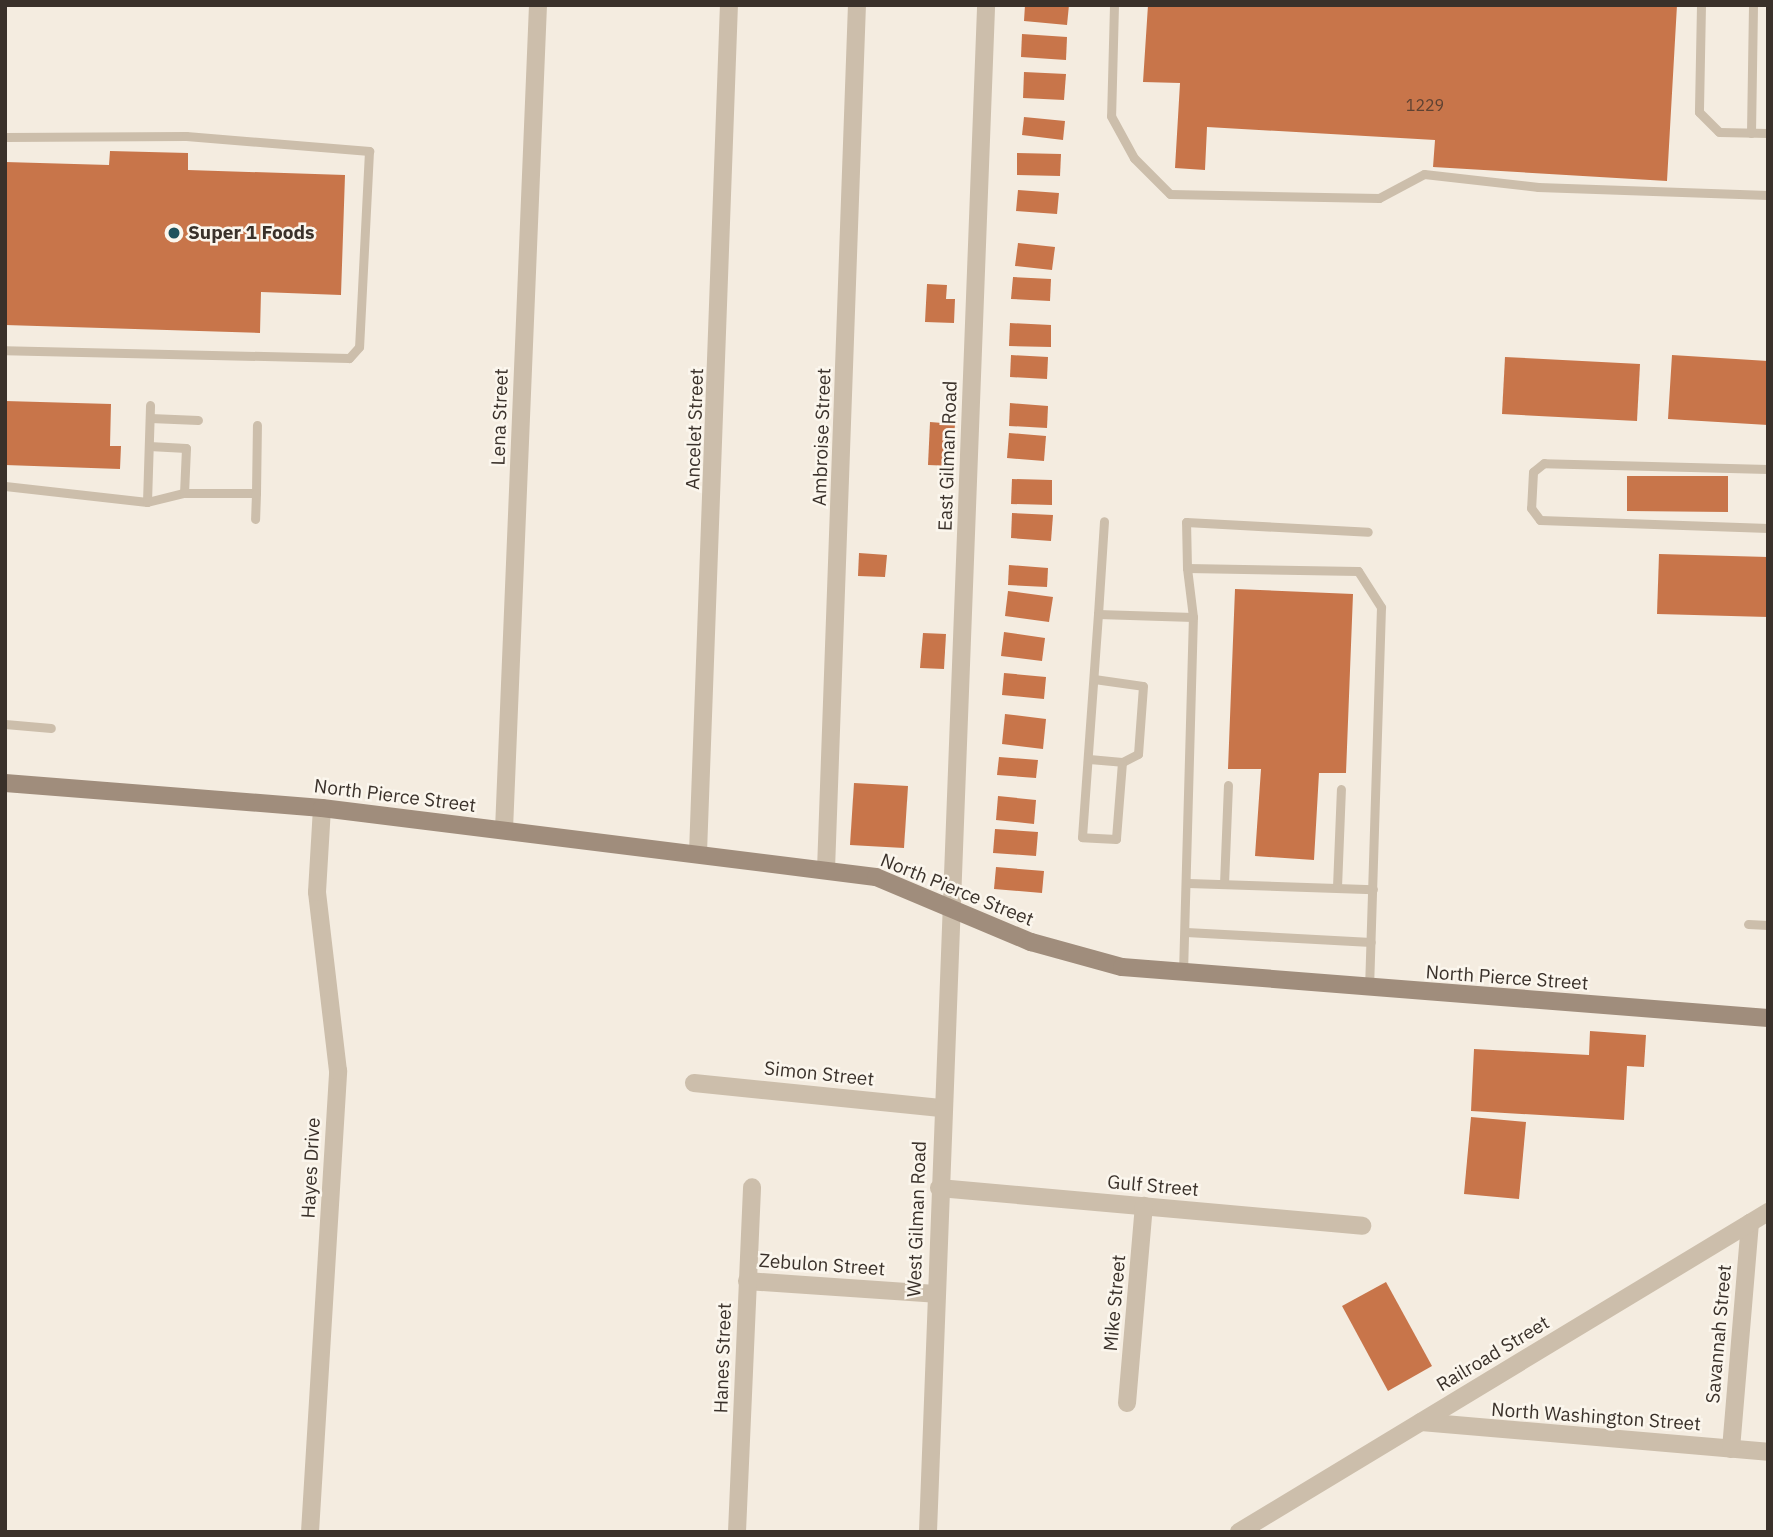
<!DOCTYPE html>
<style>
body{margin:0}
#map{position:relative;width:1773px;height:1537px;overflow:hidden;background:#f4ece0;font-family:"IBM Plex Sans",sans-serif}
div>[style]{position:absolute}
.building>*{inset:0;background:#c8754a}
.lane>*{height:9px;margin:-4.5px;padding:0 4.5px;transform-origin:4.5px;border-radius:4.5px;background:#ccbeab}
.street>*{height:18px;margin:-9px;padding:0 9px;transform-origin:9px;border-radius:9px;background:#ccbeab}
.secondary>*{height:18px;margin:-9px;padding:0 9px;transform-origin:9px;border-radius:9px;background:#a08d7c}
.dots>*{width:19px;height:19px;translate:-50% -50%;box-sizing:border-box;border:4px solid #fbf6ed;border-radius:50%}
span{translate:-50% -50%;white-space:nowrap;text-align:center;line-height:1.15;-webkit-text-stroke:5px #fbf6ed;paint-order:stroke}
.number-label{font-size:16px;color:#5e4232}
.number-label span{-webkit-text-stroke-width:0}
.poi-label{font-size:19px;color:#3a312a;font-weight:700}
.left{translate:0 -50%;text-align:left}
.street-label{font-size:19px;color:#3a312a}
.frame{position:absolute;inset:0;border:7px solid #3a312a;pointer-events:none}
</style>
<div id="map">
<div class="building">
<div style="clip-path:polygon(1025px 5px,1069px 5px,1067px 25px,1024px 21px)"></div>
<div style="clip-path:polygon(1148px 5px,1677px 5px,1667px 181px,1433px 167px,1435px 140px,1207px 127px,1205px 170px,1175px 168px,1180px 83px,1143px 82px)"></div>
<div style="clip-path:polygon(1022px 34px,1067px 37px,1066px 60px,1021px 57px)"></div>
<div style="clip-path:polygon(1024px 72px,1066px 74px,1064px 100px,1023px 98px)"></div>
<div style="clip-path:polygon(1024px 117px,1065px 121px,1063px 140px,1022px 135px)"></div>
<div style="clip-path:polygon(110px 151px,188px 153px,188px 170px,345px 175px,341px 295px,261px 292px,260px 333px,5px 325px,5px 162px,109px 165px)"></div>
<div style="clip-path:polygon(1017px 153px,1061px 154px,1060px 176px,1017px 175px)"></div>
<div style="clip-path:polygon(1018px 190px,1059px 193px,1057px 214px,1016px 211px)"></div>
<div style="clip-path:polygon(1018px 243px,1055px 247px,1052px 270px,1015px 266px)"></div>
<div style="clip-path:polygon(1013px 277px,1051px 279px,1050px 301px,1011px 299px)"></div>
<div style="clip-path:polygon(927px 284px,947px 285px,946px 299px,955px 299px,954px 323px,925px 322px)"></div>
<div style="clip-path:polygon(1010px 323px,1051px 325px,1051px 347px,1009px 346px)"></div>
<div style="clip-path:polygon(1011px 355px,1048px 357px,1047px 379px,1010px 377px)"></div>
<div style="clip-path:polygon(1672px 355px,1768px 361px,1768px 425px,1668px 419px)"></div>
<div style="clip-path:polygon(1505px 357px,1640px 364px,1637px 421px,1502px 414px)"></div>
<div style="clip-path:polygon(5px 401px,111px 404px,110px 446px,121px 446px,120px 469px,5px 465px)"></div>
<div style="clip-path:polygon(1010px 403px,1048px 406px,1047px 428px,1009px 426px)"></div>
<div style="clip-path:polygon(930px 422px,955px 424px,952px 466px,928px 465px)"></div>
<div style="clip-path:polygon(1009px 433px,1046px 436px,1044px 461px,1007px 458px)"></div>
<div style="clip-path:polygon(1627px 476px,1728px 476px,1728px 512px,1627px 511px)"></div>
<div style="clip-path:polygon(1012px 479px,1052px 480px,1052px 505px,1011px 504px)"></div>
<div style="clip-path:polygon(1012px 513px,1053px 515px,1051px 541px,1011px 538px)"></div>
<div style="clip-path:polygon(859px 553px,887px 555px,885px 577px,858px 576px)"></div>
<div style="clip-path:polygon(1659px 554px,1768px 557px,1768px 617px,1657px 614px)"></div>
<div style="clip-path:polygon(1009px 565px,1048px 568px,1047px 587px,1008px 585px)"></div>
<div style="clip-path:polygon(1235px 589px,1353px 594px,1346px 773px,1319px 773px,1314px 860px,1255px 856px,1261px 769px,1228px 769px)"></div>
<div style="clip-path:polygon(1008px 591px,1053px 597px,1049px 622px,1005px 616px)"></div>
<div style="clip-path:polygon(1004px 632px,1045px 638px,1042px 661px,1001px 656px)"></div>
<div style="clip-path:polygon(923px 633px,946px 634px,944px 669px,920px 668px)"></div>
<div style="clip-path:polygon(1004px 673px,1046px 677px,1044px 699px,1002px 695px)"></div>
<div style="clip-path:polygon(1005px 714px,1046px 719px,1043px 749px,1002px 744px)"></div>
<div style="clip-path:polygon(999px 757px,1038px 760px,1036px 778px,997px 775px)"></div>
<div style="clip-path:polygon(854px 783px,908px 786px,904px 848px,850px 845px)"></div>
<div style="clip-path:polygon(998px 796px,1036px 800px,1034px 824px,996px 820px)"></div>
<div style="clip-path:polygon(995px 829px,1038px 832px,1036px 856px,993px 853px)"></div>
<div style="clip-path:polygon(996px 867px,1044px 871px,1042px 893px,994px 889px)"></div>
<div style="clip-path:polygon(1590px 1031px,1646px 1035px,1644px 1067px,1627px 1066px,1624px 1120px,1471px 1111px,1474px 1049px,1589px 1055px)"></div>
<div style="clip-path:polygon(1471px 1117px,1526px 1122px,1519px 1199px,1464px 1194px)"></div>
<div style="clip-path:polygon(1386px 1282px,1432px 1366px,1388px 1391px,1342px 1306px)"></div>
</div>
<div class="lane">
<div style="left:1114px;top:5px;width:111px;rotate:91.5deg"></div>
<div style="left:1111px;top:116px;width:48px;rotate:61.3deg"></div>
<div style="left:1134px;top:158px;width:51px;rotate:45deg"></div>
<div style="left:1170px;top:194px;width:209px;rotate:1.1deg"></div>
<div style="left:1379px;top:198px;width:51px;rotate:-28.1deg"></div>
<div style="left:1424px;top:174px;width:115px;rotate:6.5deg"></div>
<div style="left:1538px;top:187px;width:230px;rotate:2deg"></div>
<div style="left:1701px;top:5px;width:107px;rotate:91.1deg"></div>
<div style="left:1699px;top:112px;width:28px;rotate:45deg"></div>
<div style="left:1719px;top:132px;width:49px;rotate:1.2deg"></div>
<div style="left:1751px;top:133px;width:128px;rotate:-89.1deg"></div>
<div style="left:5px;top:137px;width:181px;rotate:-0.3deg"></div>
<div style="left:186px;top:136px;width:184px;rotate:4.7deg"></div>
<div style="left:369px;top:151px;width:196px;rotate:92.9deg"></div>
<div style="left:359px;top:347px;width:15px;rotate:132deg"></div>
<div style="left:349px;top:358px;width:344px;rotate:-178.7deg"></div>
<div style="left:150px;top:418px;width:48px;rotate:2.4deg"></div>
<div style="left:149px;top:446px;width:37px;rotate:3deg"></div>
<div style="left:186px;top:448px;width:45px;rotate:92.5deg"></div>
<div style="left:1768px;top:469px;width:224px;rotate:-178.5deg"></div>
<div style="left:1544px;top:463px;width:14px;rotate:141deg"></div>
<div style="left:1533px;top:472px;width:36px;rotate:93deg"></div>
<div style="left:1531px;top:508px;width:15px;rotate:53deg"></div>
<div style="left:1540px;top:520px;width:228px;rotate:2deg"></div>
<div style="left:5px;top:486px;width:143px;rotate:6.4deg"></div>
<div style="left:147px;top:502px;width:97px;rotate:-88.2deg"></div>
<div style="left:256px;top:493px;width:68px;rotate:-89.2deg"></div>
<div style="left:147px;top:502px;width:38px;rotate:-14deg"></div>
<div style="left:184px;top:493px;width:72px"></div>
<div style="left:256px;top:493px;width:26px;rotate:92deg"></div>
<div style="left:1187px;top:568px;width:46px;rotate:-91.2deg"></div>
<div style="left:1186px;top:522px;width:182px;rotate:3.1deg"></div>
<div style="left:1098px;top:614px;width:93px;rotate:-86.3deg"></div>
<div style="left:1094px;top:679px;width:49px;rotate:8.1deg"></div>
<div style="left:1143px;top:686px;width:68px;rotate:94.2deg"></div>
<div style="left:1138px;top:754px;width:18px;rotate:153deg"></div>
<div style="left:5px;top:724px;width:46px;rotate:5deg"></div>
<div style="left:1089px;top:759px;width:33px;rotate:5deg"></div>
<div style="left:1122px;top:762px;width:77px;rotate:94.5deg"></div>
<div style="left:1116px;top:839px;width:34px;rotate:-177deg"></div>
<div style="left:1082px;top:837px;width:224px;rotate:-85.9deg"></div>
<div style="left:1098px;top:614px;width:95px;rotate:1.8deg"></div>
<div style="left:1188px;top:883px;width:185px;rotate:1.9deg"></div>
<div style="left:1224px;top:884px;width:99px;rotate:-87.7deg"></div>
<div style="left:1337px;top:887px;width:98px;rotate:-87.7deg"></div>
<div style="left:1748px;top:924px;width:20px;rotate:3deg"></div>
<div style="left:1186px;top:932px;width:185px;rotate:3.1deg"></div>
<div style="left:1183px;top:973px;width:356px;rotate:-88.4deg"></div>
<div style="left:1193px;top:617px;width:49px;rotate:-97deg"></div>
<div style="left:1187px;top:568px;width:171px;rotate:1deg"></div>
<div style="left:1358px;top:571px;width:43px;rotate:57.4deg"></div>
<div style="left:1381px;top:607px;width:381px;rotate:91.8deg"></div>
</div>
<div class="street">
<div style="left:504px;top:830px;width:826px;rotate:-87.64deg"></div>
<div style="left:698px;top:853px;width:849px;rotate:-87.91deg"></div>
<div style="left:826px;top:870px;width:866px;rotate:-87.95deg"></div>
<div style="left:694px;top:1083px;width:248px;rotate:5.8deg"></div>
<div style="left:939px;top:1188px;width:425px;rotate:5.1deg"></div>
<div style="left:747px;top:1281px;width:189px;rotate:3.9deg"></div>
<div style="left:1127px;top:1403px;width:198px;rotate:-85.1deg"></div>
<div style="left:1421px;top:1422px;width:348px;rotate:4.9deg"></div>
<div style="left:1731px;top:1449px;width:227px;rotate:-85.2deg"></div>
<div style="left:310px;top:1532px;width:462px;rotate:-86.5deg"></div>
<div style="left:338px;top:1071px;width:180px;rotate:-96.7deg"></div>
<div style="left:317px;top:892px;width:84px;rotate:-86.6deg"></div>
<div style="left:737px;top:1532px;width:345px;rotate:-87.5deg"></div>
<div style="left:928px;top:1532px;width:1528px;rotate:-87.82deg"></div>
<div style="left:1239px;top:1532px;width:618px;rotate:-31.17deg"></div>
</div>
<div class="secondary">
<div style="left:5px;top:783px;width:318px;rotate:4.5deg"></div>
<div style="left:322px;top:808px;width:558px;rotate:7.1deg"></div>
<div style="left:876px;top:877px;width:168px;rotate:22.8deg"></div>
<div style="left:1031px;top:942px;width:94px;rotate:15.4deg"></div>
<div style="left:1122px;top:967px;width:648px;rotate:4.51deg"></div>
</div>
<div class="dots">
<div style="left:174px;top:233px;background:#1f525d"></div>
</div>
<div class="number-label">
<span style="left:1425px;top:105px">1229</span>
</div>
<div class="poi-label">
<span class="left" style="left:188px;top:233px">Super 1 Foods</span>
</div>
<div class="street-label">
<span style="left:500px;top:417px;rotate:-88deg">Lena Street</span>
<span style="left:695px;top:429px;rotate:-88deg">Ancelet Street</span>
<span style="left:822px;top:437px;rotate:-88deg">Ambroise Street</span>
<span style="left:948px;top:456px;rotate:-88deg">East Gilman Road</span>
<span style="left:395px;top:796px;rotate:7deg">North Pierce Street</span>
<span style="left:957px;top:890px;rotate:22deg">North Pierce Street</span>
<span style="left:1507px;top:978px;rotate:4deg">North Pierce Street</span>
<span style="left:819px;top:1074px;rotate:6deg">Simon Street</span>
<span style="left:311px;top:1168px;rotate:-87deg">Hayes Drive</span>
<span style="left:1153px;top:1186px;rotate:5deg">Gulf Street</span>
<span style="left:917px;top:1219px;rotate:-88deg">West Gilman Road</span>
<span style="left:822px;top:1265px;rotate:4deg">Zebulon Street</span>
<span style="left:1115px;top:1303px;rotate:-85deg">Mike Street</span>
<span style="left:1719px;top:1334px;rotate:-85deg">Savannah Street</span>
<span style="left:1493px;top:1354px;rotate:-31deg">Railroad Street</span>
<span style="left:723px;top:1358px;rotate:-88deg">Hanes Street</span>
<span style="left:1596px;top:1417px;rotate:4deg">North Washington Street</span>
</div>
<div class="frame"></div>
</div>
